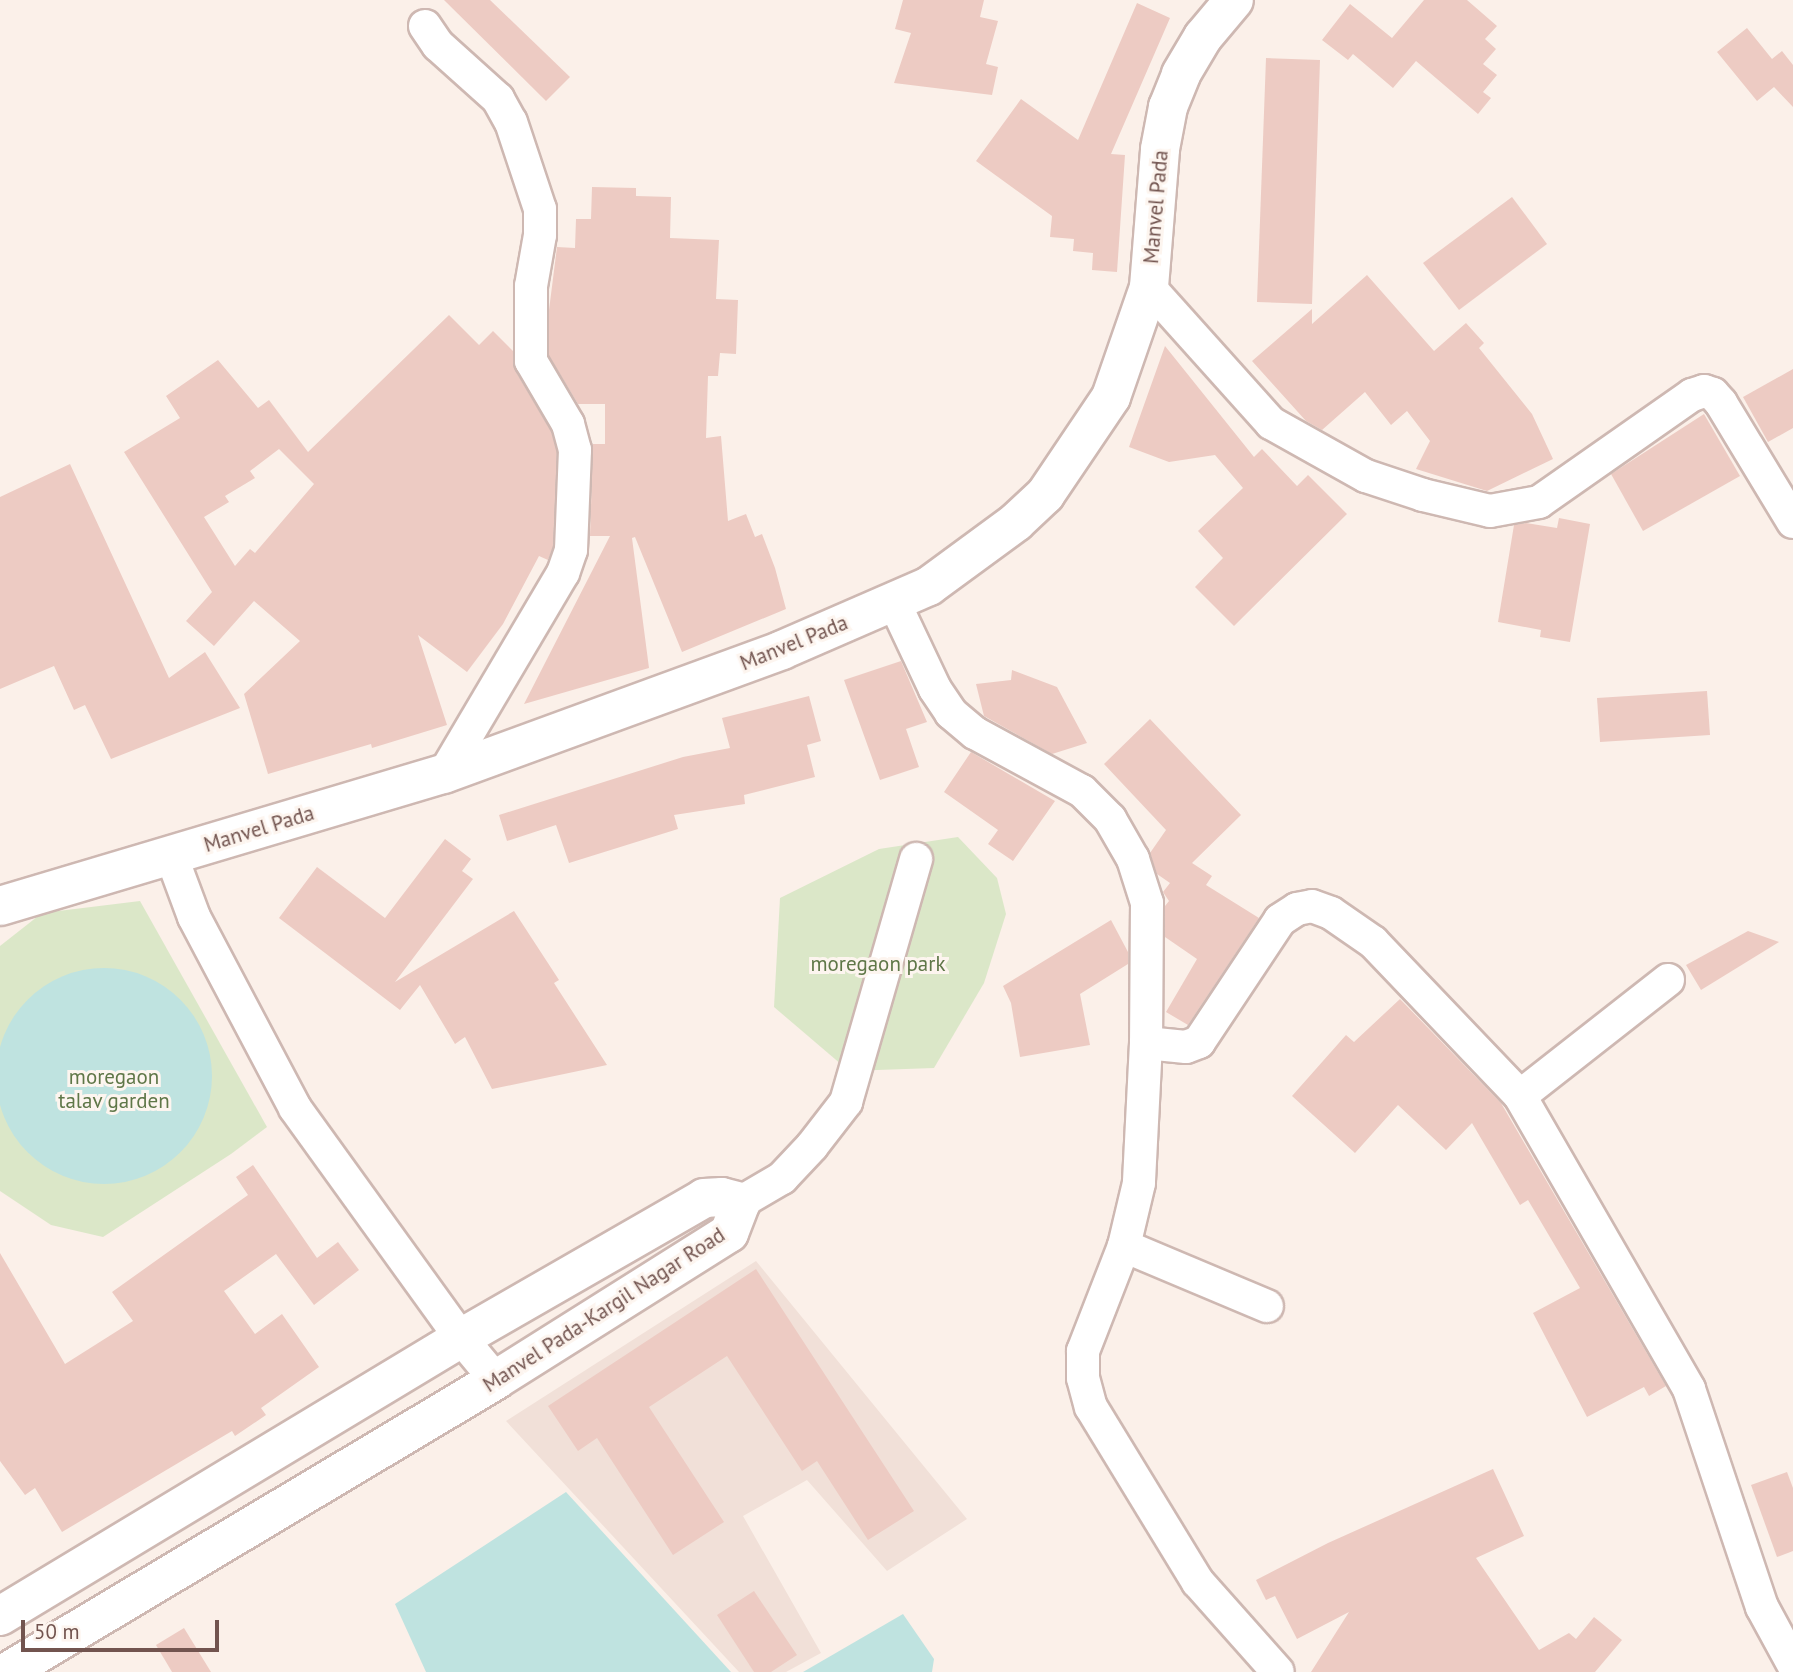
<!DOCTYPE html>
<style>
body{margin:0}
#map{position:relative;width:1793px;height:1672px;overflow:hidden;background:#fbf0e9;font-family:"PT Sans",sans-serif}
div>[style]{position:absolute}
.residential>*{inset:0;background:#f1e0d8}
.green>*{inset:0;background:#dbe7c8}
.water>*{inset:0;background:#bfe3e0}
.round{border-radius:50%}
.building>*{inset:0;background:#edcbc3}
.roads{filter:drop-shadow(2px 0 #ceb8b2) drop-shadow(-2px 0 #ceb8b2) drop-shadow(0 2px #ceb8b2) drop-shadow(0 -2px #ceb8b2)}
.street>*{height:32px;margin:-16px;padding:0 16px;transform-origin:16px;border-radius:16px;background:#fff}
.secondary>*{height:38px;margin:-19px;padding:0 19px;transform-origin:19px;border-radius:19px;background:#fff}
span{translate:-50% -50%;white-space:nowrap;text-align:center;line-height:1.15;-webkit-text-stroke:6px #fdf5ef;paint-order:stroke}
.street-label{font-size:21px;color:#72544f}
.park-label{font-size:21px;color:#5f7748}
.scale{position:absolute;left:21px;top:1620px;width:198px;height:32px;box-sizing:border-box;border:4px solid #72544f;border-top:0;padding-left:9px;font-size:21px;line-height:24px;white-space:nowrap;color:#72544f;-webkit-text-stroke:5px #fdf5ef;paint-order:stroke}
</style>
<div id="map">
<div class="residential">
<div style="clip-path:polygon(756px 1261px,967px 1519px,887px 1571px,807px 1480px,743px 1516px,821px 1653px,786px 1672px,739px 1672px,506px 1421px)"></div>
</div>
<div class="green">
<div style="clip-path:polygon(958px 837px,997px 878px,1006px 914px,984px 983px,934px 1068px,849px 1071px,774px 1007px,780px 898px,879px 849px)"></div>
<div style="clip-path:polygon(140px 901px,267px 1127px,231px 1154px,103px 1237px,51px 1225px,0 1191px,0 946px,42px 913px)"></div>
</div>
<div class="water">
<div class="round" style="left:-4px;top:968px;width:216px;height:216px"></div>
<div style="clip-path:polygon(566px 1492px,731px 1672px,426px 1672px,395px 1604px)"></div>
<div style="clip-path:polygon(903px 1614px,934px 1659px,932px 1672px,803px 1672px)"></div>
</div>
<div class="building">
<div style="clip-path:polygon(444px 0,490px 0,570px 77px,546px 101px)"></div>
<div style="clip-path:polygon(903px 0,984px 0,980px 17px,998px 21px,986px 64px,998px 67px,992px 95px,894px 83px,911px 33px,895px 29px)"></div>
<div style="clip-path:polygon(1424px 0,1467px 0,1497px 26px,1485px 39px,1496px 49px,1483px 64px,1497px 75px,1483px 92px,1491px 98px,1478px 114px,1416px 61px,1393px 88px,1353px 54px,1348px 60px,1322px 40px,1350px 4px,1392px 38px)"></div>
<div style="clip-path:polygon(1137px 3px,1170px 18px,1111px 154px,1125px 155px,1117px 272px,1092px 270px,1093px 253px,1073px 251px,1074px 239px,1050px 237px,1052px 216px,976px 161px,1021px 99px,1078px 140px)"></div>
<div style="clip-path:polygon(1747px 28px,1772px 59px,1782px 51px,1793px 65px,1793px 107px,1774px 87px,1757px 101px,1717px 52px)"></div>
<div style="clip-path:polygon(1266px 58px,1320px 60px,1312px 304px,1257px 302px)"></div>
<div style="clip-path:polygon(592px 187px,636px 188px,636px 196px,671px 197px,670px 238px,719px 240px,716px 299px,738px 300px,736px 354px,720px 353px,718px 376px,708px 376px,706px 438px,721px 436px,728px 521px,746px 514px,755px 537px,762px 534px,775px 568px,786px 609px,682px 652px,635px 537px,632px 538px,649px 668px,524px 704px,610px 536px,590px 536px,593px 444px,605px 444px,605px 404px,578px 404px,549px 356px,549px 310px,557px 247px,575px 248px,576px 219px,591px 219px)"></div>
<div style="clip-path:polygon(1512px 197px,1547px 244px,1459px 310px,1423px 263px)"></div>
<div style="clip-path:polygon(1367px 275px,1434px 351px,1466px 323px,1484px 343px,1479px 348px,1532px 414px,1553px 459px,1487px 491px,1416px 469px,1430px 441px,1407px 411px,1391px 425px,1365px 392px,1322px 430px,1306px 421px,1252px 361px,1312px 309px,1312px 324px)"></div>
<div style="clip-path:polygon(evenodd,449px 315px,479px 345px,493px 331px,513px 351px,515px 370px,551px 431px,557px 452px,553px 547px,548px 560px,539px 556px,503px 624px,467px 672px,418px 635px,447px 725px,372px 748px,371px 744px,268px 774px,244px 694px,300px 641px,254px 601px,214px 646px,186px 621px,212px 592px,124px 452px,180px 418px,166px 396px,218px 360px,258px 408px,269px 400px,308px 452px,449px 315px,279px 449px,314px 484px,255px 553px,250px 549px,235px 566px,204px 517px,229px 502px,225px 496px,255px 478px,250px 471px,279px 449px)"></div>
<div style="clip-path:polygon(1165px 346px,1254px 457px,1262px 449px,1297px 486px,1308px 475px,1347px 514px,1234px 626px,1195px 587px,1223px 558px,1198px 531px,1243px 488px,1215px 455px,1169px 462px,1129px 447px)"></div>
<div style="clip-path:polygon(1793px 369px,1793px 428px,1768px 442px,1743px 397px)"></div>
<div style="clip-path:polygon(1704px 414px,1740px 476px,1643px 531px,1611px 474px)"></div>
<div style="clip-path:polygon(70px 464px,169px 678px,205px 652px,240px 708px,111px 759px,85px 705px,74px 710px,54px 666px,0 689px,0 497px)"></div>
<div style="clip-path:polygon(1559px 518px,1590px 524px,1570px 642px,1540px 637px,1541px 630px,1498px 622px,1514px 525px,1526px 523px,1557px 528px)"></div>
<div style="clip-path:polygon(901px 661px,927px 722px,906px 729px,919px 767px,880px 780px,844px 680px)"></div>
<div style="clip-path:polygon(1012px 670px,1057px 687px,1087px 743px,1052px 754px,984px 716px,976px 684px,1011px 680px)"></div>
<div style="clip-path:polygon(1707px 691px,1710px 735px,1600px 742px,1597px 698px)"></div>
<div style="clip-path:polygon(809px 696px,821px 741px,807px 745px,815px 777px,744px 795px,745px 804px,674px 815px,678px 829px,569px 863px,556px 825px,507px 841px,499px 815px,683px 757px,730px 748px,722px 718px)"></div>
<div style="clip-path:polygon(1150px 719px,1241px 815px,1192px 863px,1212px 876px,1206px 885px,1259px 918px,1188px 1025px,1166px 1012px,1197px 959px,1165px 937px,1165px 906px,1169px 901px,1163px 892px,1170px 883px,1157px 874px,1150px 853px,1166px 830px,1104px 764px)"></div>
<div style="clip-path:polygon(971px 752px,1055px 801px,1013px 861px,988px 844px,998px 830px,944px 792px)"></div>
<div style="clip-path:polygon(445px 839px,471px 859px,462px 871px,473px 879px,395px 982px,514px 911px,559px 980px,554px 983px,607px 1065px,492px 1089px,465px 1037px,455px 1044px,420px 985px,400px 1010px,279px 918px,317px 867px,385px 918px)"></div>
<div style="clip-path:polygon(1111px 920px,1128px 952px,1128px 964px,1080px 994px,1090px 1045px,1020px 1057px,1011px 1003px,1003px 986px)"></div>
<div style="clip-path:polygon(1748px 931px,1779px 942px,1701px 990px,1686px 965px)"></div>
<div style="clip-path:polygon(1400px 999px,1501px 1103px,1666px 1386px,1649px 1396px,1644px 1387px,1587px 1417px,1533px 1313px,1580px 1288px,1528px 1200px,1520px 1205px,1472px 1123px,1446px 1150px,1398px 1105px,1355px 1153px,1292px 1096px,1346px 1035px,1354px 1042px)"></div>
<div style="clip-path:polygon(253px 1165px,317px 1258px,338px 1242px,359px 1270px,314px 1305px,276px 1254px,224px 1291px,255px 1334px,282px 1314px,319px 1367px,261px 1408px,266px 1415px,235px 1436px,232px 1431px,62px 1532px,35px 1488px,25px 1495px,0 1461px,0 1253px,65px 1364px,133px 1321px,112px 1292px,248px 1195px,236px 1177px)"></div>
<div style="clip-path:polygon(756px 1269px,914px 1511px,868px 1540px,817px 1461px,802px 1471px,727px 1356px,649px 1407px,724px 1522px,673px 1555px,597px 1438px,578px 1451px,548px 1406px)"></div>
<div style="clip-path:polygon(1493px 1469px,1524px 1536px,1476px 1558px,1539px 1650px,1569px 1633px,1576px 1639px,1594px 1617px,1622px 1640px,1595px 1672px,1311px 1672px,1349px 1612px,1297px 1639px,1275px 1596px,1266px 1600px,1256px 1580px,1328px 1543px)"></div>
<div style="clip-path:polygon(1787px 1472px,1793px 1488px,1793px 1551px,1777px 1557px,1751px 1485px)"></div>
<div style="clip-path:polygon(754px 1591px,797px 1655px,771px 1672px,754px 1672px,717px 1615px)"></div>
<div style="clip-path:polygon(184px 1628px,211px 1672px,172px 1672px,156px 1645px)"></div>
</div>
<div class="roads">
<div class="street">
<div style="left:425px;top:26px;width:23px;rotate:56deg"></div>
<div style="left:438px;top:45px;width:81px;rotate:42deg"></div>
<div style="left:498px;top:99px;width:26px;rotate:61deg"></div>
<div style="left:511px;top:122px;width:92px;rotate:71.6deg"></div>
<div style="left:540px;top:209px;width:26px;rotate:90deg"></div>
<div style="left:540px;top:235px;width:52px;rotate:100deg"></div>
<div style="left:531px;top:286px;width:75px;rotate:90deg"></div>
<div style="left:531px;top:361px;width:73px;rotate:59.6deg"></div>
<div style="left:568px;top:424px;width:27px;rotate:75deg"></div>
<div style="left:575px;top:450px;width:100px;rotate:92.3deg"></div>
<div style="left:571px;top:550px;width:24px;rotate:109deg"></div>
<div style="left:563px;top:573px;width:234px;rotate:120.6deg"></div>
<div style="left:1149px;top:287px;width:183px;rotate:48.1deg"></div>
<div style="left:1271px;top:423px;width:109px;rotate:29.2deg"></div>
<div style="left:1366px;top:476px;width:60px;rotate:18.4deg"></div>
<div style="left:1423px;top:495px;width:69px;rotate:13.4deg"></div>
<div style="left:1490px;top:511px;width:50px;rotate:-10.4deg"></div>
<div style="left:1539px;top:502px;width:187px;rotate:-35deg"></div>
<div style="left:1692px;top:395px;width:13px;rotate:-18deg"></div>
<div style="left:1704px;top:391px;width:9px;rotate:18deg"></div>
<div style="left:1713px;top:394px;width:12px;rotate:48deg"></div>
<div style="left:1721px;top:403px;width:139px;rotate:58.8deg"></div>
<div style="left:893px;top:600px;width:98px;rotate:64.7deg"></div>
<div style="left:935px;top:689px;width:29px;rotate:56deg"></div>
<div style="left:951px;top:713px;width:31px;rotate:40deg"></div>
<div style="left:975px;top:733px;width:122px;rotate:28.5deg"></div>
<div style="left:1082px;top:791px;width:40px;rotate:45deg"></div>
<div style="left:1110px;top:819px;width:46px;rotate:60.1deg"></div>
<div style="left:1133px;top:859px;width:46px;rotate:72.3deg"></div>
<div style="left:1147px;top:903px;width:140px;rotate:90.4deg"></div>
<div style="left:1146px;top:1043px;width:40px;rotate:5.7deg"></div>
<div style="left:1186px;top:1047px;width:14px;rotate:-21deg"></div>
<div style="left:1199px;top:1042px;width:146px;rotate:-56.4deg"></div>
<div style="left:1280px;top:920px;width:20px;rotate:-33deg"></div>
<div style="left:1297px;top:909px;width:15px;rotate:-11deg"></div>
<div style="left:1312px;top:906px;width:20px;rotate:20deg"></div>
<div style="left:1331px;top:913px;width:51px;rotate:34.6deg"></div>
<div style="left:1373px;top:942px;width:213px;rotate:46.3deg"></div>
<div style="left:1520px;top:1096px;width:338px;rotate:60deg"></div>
<div style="left:1689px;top:1389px;width:230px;rotate:71.5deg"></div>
<div style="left:1762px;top:1607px;width:65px;rotate:61.5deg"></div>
<div style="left:171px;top:855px;width:66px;rotate:69.6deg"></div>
<div style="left:194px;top:917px;width:216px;rotate:62.1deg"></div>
<div style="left:295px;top:1108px;width:284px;rotate:54.2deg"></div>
<div style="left:461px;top:1338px;width:55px;rotate:50.2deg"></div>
<div style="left:1146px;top:1043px;width:140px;rotate:92.9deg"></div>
<div style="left:1139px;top:1183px;width:65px;rotate:103.4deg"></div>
<div style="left:1124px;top:1246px;width:113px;rotate:111.3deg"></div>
<div style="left:1083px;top:1351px;width:27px;rotate:90deg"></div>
<div style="left:1083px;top:1378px;width:30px;rotate:75deg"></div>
<div style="left:1091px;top:1407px;width:205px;rotate:58.6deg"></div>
<div style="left:1198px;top:1582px;width:120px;rotate:48.4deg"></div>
<div style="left:1520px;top:1096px;width:188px;rotate:-38.1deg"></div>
<div style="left:741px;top:1202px;width:48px;rotate:-30.3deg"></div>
<div style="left:782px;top:1178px;width:44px;rotate:-46.8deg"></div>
<div style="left:812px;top:1146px;width:56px;rotate:-52.3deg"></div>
<div style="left:846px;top:1102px;width:253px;rotate:-73.9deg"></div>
<div style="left:1124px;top:1246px;width:155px;rotate:22.8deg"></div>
</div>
<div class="secondary">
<div style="left:0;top:906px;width:463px;rotate:-16.6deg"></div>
<div style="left:444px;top:774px;width:360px;rotate:-20.1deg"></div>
<div style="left:782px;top:650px;width:160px;rotate:-23.5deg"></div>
<div style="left:929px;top:586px;width:108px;rotate:-36.3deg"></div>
<div style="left:1016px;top:522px;width:40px;rotate:-43deg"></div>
<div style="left:1045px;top:495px;width:118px;rotate:-56deg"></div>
<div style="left:1111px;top:397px;width:116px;rotate:-70.9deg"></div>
<div style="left:1149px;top:287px;width:138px;rotate:-85.4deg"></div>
<div style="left:1160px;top:149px;width:43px;rotate:-79.2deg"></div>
<div style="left:1168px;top:107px;width:35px;rotate:-68deg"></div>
<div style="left:1181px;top:74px;width:43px;rotate:-59.3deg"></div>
<div style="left:1203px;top:37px;width:48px;rotate:-50deg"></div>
<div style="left:0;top:1616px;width:538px;rotate:-31.09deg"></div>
<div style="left:461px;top:1338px;width:280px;rotate:-29.9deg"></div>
<div style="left:704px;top:1198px;width:18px;rotate:-3deg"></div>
<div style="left:722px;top:1197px;width:20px;rotate:15deg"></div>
<div style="left:741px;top:1202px;width:33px;rotate:111deg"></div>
<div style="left:729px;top:1233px;width:275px;rotate:147.8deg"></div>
<div style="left:496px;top:1380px;width:570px;rotate:149.16deg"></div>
</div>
</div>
<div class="street-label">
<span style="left:1156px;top:207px;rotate:-85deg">Manvel Pada</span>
<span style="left:794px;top:643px;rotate:-22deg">Manvel Pada</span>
<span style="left:259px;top:829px;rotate:-17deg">Manvel Pada</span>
<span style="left:604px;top:1310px;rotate:-33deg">Manvel Pada-Kargil Nagar Road</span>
</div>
<div class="park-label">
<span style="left:878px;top:964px">moregaon park</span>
<span style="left:114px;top:1089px">moregaon<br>talav garden</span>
</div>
<div class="scale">50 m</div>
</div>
